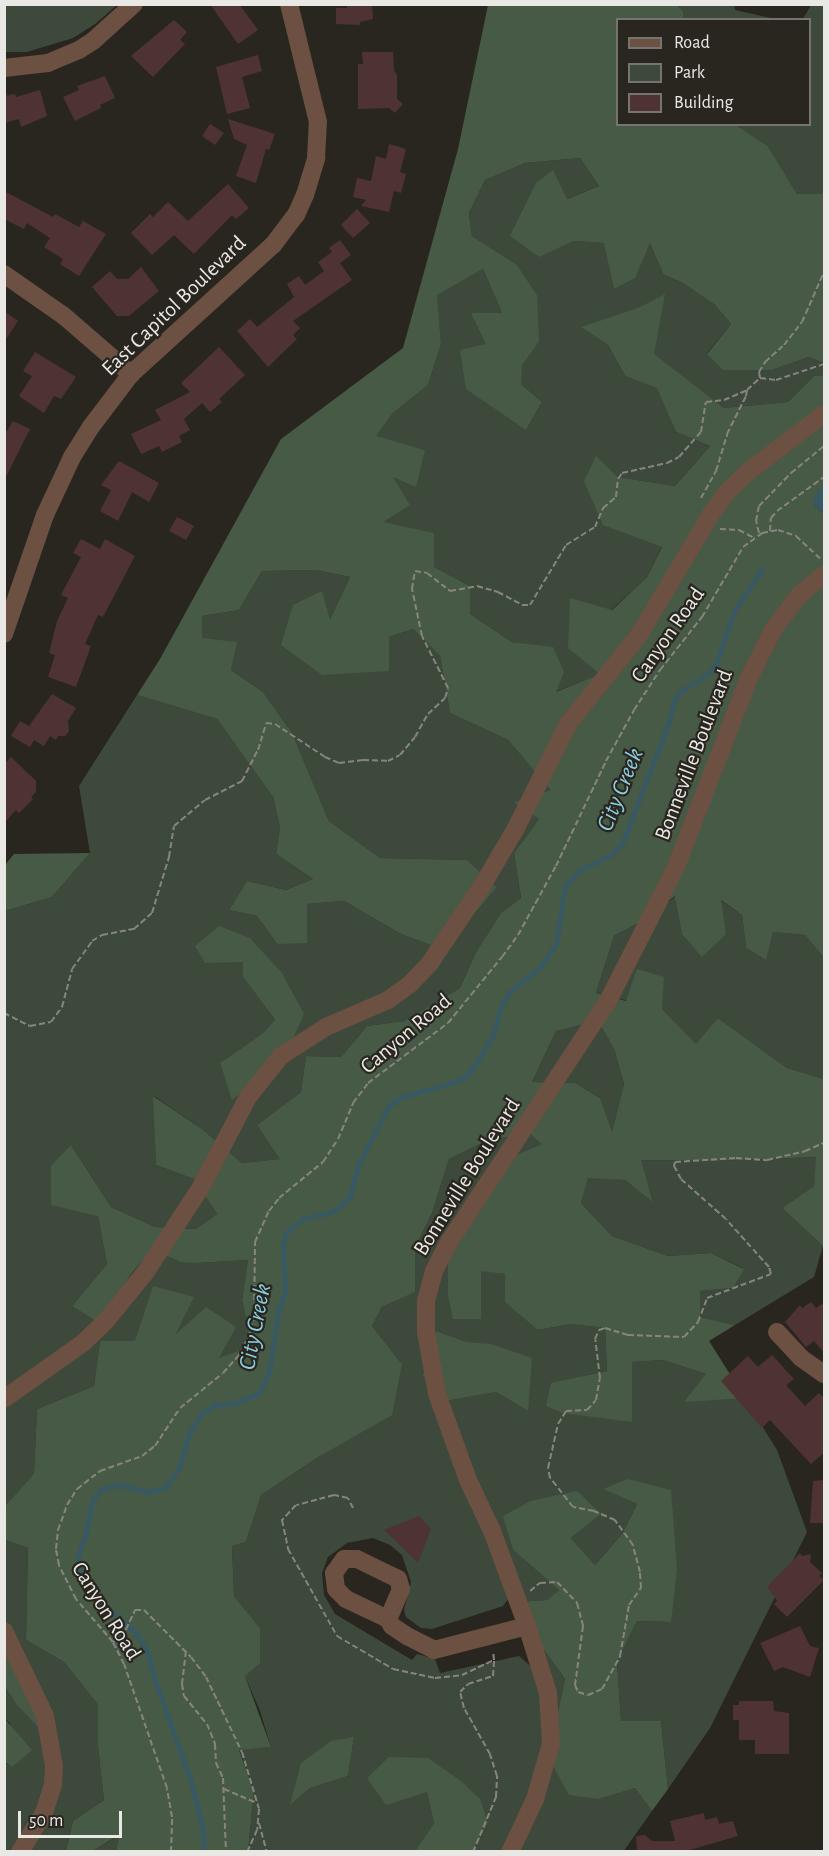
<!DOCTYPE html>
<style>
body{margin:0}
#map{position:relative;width:829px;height:1856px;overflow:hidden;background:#292620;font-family:"Alegreya Sans",sans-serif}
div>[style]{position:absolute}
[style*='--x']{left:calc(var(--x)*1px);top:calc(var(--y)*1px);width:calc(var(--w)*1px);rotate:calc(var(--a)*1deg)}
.green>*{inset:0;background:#3d493b}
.forest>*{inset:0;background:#475a45}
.water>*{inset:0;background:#395962}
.stream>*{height:4.5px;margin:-2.25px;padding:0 2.25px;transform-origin:2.25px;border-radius:2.25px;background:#395962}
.building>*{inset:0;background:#4f3332}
.path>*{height:2px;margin-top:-1px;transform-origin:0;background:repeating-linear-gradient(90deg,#87847f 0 6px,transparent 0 9px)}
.minor>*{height:18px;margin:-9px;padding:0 9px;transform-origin:9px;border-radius:9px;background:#6c5041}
span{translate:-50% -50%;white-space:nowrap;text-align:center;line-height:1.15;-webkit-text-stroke:4.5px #292620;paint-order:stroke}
.street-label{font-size:22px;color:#eae8e4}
.water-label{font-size:24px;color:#8bcdde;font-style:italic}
.frame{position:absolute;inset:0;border:6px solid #eae8e4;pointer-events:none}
.legend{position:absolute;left:616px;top:18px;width:195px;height:108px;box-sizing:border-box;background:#292620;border:2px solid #76746e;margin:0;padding:8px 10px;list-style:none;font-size:18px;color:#eae8e4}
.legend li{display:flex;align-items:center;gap:12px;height:30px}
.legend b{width:30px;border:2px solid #76746e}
.scale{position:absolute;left:18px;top:1811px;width:104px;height:27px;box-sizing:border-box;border:3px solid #eae8e4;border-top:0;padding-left:8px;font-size:18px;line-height:21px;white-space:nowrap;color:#eae8e4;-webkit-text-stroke:4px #292620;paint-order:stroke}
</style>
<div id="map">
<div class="green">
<div style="clip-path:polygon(4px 5px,5px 4px,117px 5px,95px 24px,73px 38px,27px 52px,5px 52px)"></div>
<div style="clip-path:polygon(677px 5px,734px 5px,735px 10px,775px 19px,683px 19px,683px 11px)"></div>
<div style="clip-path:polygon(811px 5px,824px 5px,824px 194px,797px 194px,768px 146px,736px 125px,810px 124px,810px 20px,803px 19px)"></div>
<div style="clip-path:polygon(580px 158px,599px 186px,566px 199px,573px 241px,605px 243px,614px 288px,650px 243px,663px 274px,683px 283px,715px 305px,731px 324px,707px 353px,772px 370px,809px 357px,824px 363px,824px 375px,814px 376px,788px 402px,724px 408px,653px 354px,664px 295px,641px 307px,582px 327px,608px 345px,625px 376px,658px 388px,676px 432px,710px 446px,675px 486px,618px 477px,596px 457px,662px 546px,647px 577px,611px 610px,601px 674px,555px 692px,553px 648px,512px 642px,470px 614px,470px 586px,434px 567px,382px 522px,393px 477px,425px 450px,375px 437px,393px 413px,428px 385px,441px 344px,436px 295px,483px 269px,502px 313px,526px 430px,542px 402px,521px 384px,521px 365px,539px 342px,516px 264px,472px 236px,469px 213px,485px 180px,525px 163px)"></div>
<div style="clip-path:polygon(evenodd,316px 570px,350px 577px,330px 621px,293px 605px,389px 671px,389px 637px,413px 629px,440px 656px,450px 713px,508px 740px,552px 790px,515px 802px,539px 819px,514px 853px,521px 898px,501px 913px,476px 952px,460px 988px,404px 1021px,367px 1026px,341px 1057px,306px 1056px,301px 1092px,257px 1125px,281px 1159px,242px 1163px,202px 1129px,154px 1096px,156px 1165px,194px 1179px,217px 1214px,196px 1229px,155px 1227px,111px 1207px,71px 1145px,98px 1215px,107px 1264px,72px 1306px,100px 1324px,131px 1274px,152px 1249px,197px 1263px,248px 1260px,242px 1300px,252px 1346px,218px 1359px,173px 1337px,135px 1341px,100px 1341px,94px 1386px,37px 1409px,34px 1475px,5px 1506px,5px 911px,52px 897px,90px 853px,79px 786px,137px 695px,217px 719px,273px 797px,280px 828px,276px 854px,313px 879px,286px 890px,247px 881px,229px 910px,257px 916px,277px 944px,307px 904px,344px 901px,401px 934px,444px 950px,497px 887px,467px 860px,380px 858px,329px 821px,292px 733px,263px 692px,231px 670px,202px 639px,202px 616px,239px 610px,262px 571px,316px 570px,243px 962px,304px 1014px,220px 1063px,263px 1033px,275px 1020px,243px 977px,243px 962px)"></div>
<div style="clip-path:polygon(676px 896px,682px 933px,720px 900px,742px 915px,746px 948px,765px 959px,773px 932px,805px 935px,824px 958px,824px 1079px,787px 1068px,718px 1018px,696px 1045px,662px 1009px,596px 993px,614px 936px,638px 923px)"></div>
<div style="clip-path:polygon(598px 1021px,614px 1049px,624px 1086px,612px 1133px,599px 1097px,574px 1083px,532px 1082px,556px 1031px)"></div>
<div style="clip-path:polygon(evenodd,530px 1133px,543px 1144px,481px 1270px,505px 1274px,538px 1330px,570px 1324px,605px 1328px,607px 1371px,584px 1376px,608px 1418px,631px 1421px,632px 1362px,663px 1360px,706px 1374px,745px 1398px,777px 1450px,807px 1532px,710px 1728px,668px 1789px,661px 1721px,621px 1722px,617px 1660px,637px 1621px,671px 1622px,670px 1490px,604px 1489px,637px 1504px,622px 1534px,595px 1565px,530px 1501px,504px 1516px,513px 1550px,559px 1590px,547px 1600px,518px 1602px,513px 1592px,503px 1606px,432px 1629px,421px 1628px,406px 1617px,404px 1610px,411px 1582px,402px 1555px,390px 1545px,373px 1538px,347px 1543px,328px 1557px,322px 1573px,324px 1595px,335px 1614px,412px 1660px,417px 1654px,435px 1659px,440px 1673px,519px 1656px,545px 1679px,527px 1626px,565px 1679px,548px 1757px,599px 1799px,635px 1788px,652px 1811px,623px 1852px,473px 1851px,488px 1823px,427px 1791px,434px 1823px,415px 1851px,248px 1851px,254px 1792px,239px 1749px,271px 1747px,260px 1711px,245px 1676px,260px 1628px,234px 1596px,232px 1546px,246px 1542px,261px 1495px,320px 1456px,402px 1364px,372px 1326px,382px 1307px,414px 1292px,415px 1248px,432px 1213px,449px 1159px,486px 1141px,530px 1133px,436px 1331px,467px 1342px,528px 1411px,496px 1392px,446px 1401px,436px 1331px,530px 1133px,354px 1737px,348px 1776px,310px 1788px,291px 1804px,354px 1737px)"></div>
<div style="clip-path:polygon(817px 1157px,814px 1186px,782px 1208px,823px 1246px,814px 1277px,735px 1325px,700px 1317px,700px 1291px,733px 1288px,743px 1268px,711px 1253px,668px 1256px,612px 1236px,581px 1203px,588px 1177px,625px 1180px,653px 1201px,640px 1160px,715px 1161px)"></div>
<div style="clip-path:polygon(5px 1540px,28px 1548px,26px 1640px,64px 1662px,98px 1705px,98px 1747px,104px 1800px,73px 1821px,66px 1851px,5px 1851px,4px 1762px,12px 1767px,10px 1723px,5px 1719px,5px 1687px,16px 1704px,5px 1642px)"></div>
<div style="clip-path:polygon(121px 1834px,116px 1851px,93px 1851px)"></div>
</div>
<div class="forest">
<div style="clip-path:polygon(evenodd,488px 5px,677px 5px,683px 11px,683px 19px,618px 20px,618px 124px,736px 125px,768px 146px,797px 194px,824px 194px,824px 363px,809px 357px,772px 370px,723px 370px,707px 354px,731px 324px,715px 305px,683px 283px,663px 274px,650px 243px,635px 278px,614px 289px,604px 243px,573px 241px,539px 257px,510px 236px,536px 183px,553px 170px,567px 199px,599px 186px,580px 158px,525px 163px,485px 180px,469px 213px,472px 236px,516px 264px,537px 295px,539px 342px,522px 365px,521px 384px,542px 402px,526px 430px,466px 389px,460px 350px,486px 344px,471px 313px,502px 313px,483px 269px,437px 295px,441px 344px,428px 385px,393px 413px,376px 436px,425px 450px,416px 487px,393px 477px,410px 505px,383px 522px,434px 533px,434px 567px,470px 586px,470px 614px,512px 642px,553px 647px,564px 672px,556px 692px,600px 674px,568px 648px,570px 598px,612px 610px,647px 577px,662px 547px,603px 525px,584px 481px,596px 456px,618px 477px,675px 486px,710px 446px,676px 432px,657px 388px,625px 376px,608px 345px,581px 327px,640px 307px,665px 294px,654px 354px,724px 408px,788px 402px,814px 376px,824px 375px,824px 484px,813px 504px,824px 514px,824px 958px,805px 935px,773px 932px,766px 960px,746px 948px,742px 915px,721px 900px,726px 934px,702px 957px,682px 934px,675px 896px,638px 923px,614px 936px,596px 993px,626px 1001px,637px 969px,664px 977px,662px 1009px,696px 1044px,718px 1018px,787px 1068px,824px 1079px,824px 1240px,823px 1246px,782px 1208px,814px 1186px,816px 1157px,715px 1161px,641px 1160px,653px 1202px,625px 1180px,588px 1178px,581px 1203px,612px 1236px,668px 1256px,711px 1253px,744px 1269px,733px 1288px,700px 1291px,700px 1317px,735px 1325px,709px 1341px,745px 1398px,684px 1402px,706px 1374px,663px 1360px,632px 1362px,632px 1422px,563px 1413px,546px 1406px,551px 1383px,607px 1371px,605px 1328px,570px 1324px,538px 1330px,505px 1302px,505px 1274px,481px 1271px,481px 1319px,453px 1319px,448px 1296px,448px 1254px,492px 1166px,542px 1144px,529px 1133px,486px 1141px,449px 1159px,432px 1213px,415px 1248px,415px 1292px,382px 1307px,372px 1326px,402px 1364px,392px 1415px,320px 1456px,261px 1495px,246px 1542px,232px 1546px,234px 1596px,260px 1628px,260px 1663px,245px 1676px,271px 1747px,239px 1750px,254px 1792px,248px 1851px,116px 1851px,120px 1834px,93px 1851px,66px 1851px,73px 1821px,104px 1800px,98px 1747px,98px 1705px,64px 1662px,26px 1640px,28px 1548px,5px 1540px,5px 1506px,34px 1474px,37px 1409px,94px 1386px,100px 1341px,135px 1341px,153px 1286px,194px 1297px,175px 1335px,206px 1307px,236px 1327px,219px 1358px,252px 1346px,242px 1300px,248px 1260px,197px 1263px,181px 1262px,152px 1249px,131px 1274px,100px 1324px,72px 1306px,107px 1264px,98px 1216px,51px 1205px,51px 1166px,71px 1145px,111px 1207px,155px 1227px,196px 1229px,217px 1214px,194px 1179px,156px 1165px,153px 1096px,202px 1129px,242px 1163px,280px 1159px,257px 1125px,301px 1092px,306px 1056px,341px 1057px,367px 1026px,404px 1021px,460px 988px,476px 952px,501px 913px,521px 898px,514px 853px,539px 819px,514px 802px,551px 790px,508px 740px,450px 713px,440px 656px,413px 629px,389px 637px,389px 671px,322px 675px,281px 645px,293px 605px,322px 591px,330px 620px,350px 577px,316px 570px,262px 571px,239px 610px,202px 616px,202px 638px,237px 642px,231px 670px,263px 692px,292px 733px,329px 821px,380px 858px,467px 860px,497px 887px,444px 950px,401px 934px,344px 901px,307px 904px,307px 943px,277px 944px,257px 916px,229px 910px,247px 881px,286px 890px,313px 879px,276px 854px,280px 828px,273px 797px,217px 719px,137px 695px,160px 659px,281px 439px,403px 348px,458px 149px,488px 5px,598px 1021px,614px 1049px,624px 1085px,612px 1132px,600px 1098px,575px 1083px,532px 1082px,556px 1031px,598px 1021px)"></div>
<div style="clip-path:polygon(90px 853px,52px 897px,5px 911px,5px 865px,14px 854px)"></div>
<div style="clip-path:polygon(219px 926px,250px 938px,282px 973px,304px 1014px,285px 1056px,232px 1100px,220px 1063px,263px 1033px,275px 1020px,243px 977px,243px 962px,205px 963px,195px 946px)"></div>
<div style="clip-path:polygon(436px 1331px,467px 1342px,491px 1344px,532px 1358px,528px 1411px,496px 1392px,446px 1401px,423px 1376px)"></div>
<div style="clip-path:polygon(628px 1479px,671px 1490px,677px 1570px,671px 1622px,637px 1621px,617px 1661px,621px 1721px,661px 1721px,668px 1789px,652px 1811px,635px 1788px,599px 1799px,569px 1795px,548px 1757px,565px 1679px,527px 1626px,518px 1602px,547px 1600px,559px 1590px,513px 1550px,503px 1516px,530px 1501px,577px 1491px,601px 1514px,570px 1538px,595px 1565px,622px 1534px,637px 1504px,603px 1489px)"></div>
<div style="clip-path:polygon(4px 1642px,45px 1734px,16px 1704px,5px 1687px)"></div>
<div style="clip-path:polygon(5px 1719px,32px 1750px,12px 1767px,5px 1762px)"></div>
<div style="clip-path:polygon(354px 1737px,348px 1776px,310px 1788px,290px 1805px,301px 1763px,331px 1741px)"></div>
<div style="clip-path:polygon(389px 1757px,428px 1758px,461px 1781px,480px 1799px,488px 1823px,473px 1851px,415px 1851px,434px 1823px,427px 1792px,386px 1805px,367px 1778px)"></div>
</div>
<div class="water">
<div style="clip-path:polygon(824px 484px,824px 514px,813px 504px,815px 496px)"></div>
</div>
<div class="stream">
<div style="--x:204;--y:1852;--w:21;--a:-93"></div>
<div style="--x:203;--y:1831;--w:50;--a:-103.8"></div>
<div style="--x:191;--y:1782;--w:107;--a:-109.6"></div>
<div style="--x:155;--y:1681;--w:31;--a:-105"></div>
<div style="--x:147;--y:1651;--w:22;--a:-122"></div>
<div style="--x:135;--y:1632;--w:48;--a:-139.3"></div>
<div style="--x:99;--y:1601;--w:32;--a:-129"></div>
<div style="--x:79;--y:1576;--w:21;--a:-93"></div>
<div style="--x:78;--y:1555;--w:19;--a:-69"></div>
<div style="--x:85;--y:1537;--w:37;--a:-79"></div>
<div style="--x:92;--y:1501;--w:15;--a:-53"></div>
<div style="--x:101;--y:1489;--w:8;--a:-14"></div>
<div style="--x:109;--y:1487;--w:11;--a:-10"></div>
<div style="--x:120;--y:1485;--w:30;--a:14"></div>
<div style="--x:149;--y:1492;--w:18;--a:-16"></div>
<div style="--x:166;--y:1487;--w:23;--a:-56"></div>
<div style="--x:179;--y:1468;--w:35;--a:-74"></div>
<div style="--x:189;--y:1434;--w:23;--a:-59"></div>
<div style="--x:201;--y:1414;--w:17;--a:-33"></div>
<div style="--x:215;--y:1405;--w:21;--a:-5"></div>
<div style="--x:236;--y:1403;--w:25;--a:-23"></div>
<div style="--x:259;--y:1393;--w:22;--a:-63"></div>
<div style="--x:269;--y:1373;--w:62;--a:-81.6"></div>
<div style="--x:278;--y:1312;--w:21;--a:-71"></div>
<div style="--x:285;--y:1292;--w:49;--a:-92.3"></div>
<div style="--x:283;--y:1243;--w:10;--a:-73"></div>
<div style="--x:286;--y:1233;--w:21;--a:-41"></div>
<div style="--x:302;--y:1219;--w:32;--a:-13"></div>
<div style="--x:333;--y:1212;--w:23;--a:-41"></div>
<div style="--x:350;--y:1197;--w:33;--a:-76"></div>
<div style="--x:358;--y:1165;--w:67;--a:-62.3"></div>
<div style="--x:389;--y:1106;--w:15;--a:-37"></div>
<div style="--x:401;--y:1097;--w:46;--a:-15.3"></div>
<div style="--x:445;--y:1085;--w:20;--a:-20"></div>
<div style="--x:464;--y:1078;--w:10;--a:-45"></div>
<div style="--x:471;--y:1071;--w:40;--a:-58"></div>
<div style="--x:492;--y:1037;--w:37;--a:-73"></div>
<div style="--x:503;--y:1002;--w:11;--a:-56"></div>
<div style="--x:509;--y:993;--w:38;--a:-40"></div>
<div style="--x:538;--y:969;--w:30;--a:-53"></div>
<div style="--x:556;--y:945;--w:60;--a:-81.3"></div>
<div style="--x:565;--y:886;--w:22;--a:-47"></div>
<div style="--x:580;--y:870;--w:34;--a:-26"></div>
<div style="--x:611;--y:855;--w:18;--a:-47"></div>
<div style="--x:623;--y:842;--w:125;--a:-69"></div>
<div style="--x:668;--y:725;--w:25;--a:-76"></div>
<div style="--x:674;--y:701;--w:9;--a:-58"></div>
<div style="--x:679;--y:693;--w:37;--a:-34"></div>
<div style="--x:710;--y:672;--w:9;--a:-49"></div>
<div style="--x:716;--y:665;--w:57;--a:-71.6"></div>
<div style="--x:734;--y:611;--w:50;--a:-55.7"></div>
</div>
<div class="building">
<div style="clip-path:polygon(210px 4px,239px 4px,258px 30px,238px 44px)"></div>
<div style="clip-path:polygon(347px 4px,372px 4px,373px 19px,360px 22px,360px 25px,336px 24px,336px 8px,347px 8px)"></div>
<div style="clip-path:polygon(174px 20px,187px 32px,180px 40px,185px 44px,153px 77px,131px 56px)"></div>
<div style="clip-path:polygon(362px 52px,393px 52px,394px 70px,397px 75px,397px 99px,403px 104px,395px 113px,389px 108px,358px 109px,358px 64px,363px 64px)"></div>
<div style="clip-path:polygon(258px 55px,262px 71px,242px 77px,250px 108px,227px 114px,216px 67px)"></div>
<div style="clip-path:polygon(105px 76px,115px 98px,100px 105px,101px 108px,75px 121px,63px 97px,79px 90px,77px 86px)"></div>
<div style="clip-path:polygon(40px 90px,47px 116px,21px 127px,19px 119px,4px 123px,4px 96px,15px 94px,16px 97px)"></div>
<div style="clip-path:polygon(228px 119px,275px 134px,269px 150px,266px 149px,256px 183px,236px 176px,247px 145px,234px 139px)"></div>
<div style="clip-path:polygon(210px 124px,224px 133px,215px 145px,202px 136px)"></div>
<div style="clip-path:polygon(389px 144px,406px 149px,400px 172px,406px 174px,401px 193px,394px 191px,389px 212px,361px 206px,366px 200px,353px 197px,357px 178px,371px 181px,376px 156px,386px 159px)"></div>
<div style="clip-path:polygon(228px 184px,249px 208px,236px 219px,232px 215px,194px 254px,174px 235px,152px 255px,131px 233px,150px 214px,153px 217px,168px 202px,188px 221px)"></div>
<div style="clip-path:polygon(4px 191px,53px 217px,55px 214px,79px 227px,83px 221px,106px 234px,79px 276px,60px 264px,63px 259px,44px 247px,50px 238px,27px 223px,24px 229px,4px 219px)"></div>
<div style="clip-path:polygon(357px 209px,370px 223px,353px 238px,341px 225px)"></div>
<div style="clip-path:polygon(340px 240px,351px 255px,340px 263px,352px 280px,293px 321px,300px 328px,293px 335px,297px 339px,268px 367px,237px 331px,250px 319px,257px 327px,294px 297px,287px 284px,299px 276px,305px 285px,324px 271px,318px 262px,332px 252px,329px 248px)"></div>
<div style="clip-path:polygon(141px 267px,159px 291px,129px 316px,117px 316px,92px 287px,110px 271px,117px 279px,128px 279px)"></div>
<div style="clip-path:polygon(4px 311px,18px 321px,4px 342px)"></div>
<div style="clip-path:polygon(219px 347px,245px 375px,219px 399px,222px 402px,210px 412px,202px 403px,184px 419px,190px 430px,179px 436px,182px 442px,162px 452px,159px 446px,141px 454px,131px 434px,161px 420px,155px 410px,190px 392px,181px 383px)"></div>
<div style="clip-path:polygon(35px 352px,76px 377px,61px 399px,54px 396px,44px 413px,19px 396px,32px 376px,23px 371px)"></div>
<div style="clip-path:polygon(13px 421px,30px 429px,4px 481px,4px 430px,7px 431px)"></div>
<div style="clip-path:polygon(119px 461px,159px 483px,149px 502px,132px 492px,118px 521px,100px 511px,111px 490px,101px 485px)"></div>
<div style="clip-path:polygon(177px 517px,194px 526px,186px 540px,169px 531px)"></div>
<div style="clip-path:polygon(81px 539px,100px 549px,105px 539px,135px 556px,103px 617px,98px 615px,85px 644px,91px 646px,76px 687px,48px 677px,55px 655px,49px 653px,57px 621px,68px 598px,61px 595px,81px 557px,73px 553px)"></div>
<div style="clip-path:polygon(52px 694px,76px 708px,68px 721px,69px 731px,65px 736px,58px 736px,56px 740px,50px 736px,44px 746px,34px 740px,30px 747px,11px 736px,20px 721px,29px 726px)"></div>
<div style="clip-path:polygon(11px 757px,36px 781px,36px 792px,31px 797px,33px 799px,19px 813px,16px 810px,4px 823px,4px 764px)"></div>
<div style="clip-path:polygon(811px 1302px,816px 1308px,825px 1302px,825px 1354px,814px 1341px,806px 1347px,785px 1322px,800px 1305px,802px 1308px)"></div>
<div style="clip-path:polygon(772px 1355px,794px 1379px,786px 1385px,805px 1406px,819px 1393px,825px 1399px,825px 1452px,811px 1464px,770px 1420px,762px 1428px,721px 1381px,748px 1356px,758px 1367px)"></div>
<div style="clip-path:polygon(825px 1480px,825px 1523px,810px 1523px,813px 1481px)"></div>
<div style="clip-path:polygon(419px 1516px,431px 1529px,418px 1563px,384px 1530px)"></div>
<div style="clip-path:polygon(800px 1553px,802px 1556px,811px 1554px,810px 1562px,822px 1573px,819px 1576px,824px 1580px,787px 1617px,774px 1604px,777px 1601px,767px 1587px)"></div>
<div style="clip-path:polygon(800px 1626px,810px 1646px,819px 1648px,810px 1677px,783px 1667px,774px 1671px,760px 1643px)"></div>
<div style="clip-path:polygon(739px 1701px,773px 1701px,774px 1711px,789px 1713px,789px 1754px,755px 1754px,755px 1740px,739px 1740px,739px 1720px,733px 1720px,733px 1705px,739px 1705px)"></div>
<div style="clip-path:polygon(704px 1813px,705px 1820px,717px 1817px,719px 1824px,733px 1821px,738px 1836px,686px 1851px,637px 1851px,636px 1836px,645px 1835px,652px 1841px,675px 1841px,670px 1821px)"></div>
</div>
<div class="path">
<div style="--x:760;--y:378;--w:16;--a:7"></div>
<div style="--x:776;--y:380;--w:51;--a:-18.4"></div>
<div style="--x:701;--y:498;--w:31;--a:-61"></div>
<div style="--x:716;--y:471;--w:39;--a:-73"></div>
<div style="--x:727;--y:434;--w:42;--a:-63.4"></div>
<div style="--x:746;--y:396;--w:6;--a:-81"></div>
<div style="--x:747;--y:390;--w:18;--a:-43"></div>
<div style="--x:760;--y:378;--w:6;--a:-99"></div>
<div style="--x:759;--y:372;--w:12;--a:-59"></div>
<div style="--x:765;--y:362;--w:25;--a:-42"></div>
<div style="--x:784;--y:345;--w:29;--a:-52"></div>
<div style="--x:802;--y:322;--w:55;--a:-66.3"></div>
<div style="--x:720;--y:529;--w:19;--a:3"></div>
<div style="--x:739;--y:530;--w:17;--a:28"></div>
<div style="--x:770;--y:531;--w:13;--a:-86"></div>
<div style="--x:771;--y:518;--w:9;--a:-49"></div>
<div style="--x:777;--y:511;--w:58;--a:-35.9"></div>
<div style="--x:759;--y:533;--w:12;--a:-104"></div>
<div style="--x:756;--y:521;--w:15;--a:-79"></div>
<div style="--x:759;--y:506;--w:46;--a:-45.9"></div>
<div style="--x:791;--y:473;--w:43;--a:-39.3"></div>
<div style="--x:4;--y:1013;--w:29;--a:27"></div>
<div style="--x:30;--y:1026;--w:21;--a:-11"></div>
<div style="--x:51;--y:1022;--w:19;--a:-54"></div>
<div style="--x:62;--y:1007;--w:39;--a:-75"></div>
<div style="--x:72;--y:969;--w:34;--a:-54"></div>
<div style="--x:92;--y:941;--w:12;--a:-31"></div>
<div style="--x:102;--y:935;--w:33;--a:-11"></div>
<div style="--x:134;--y:929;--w:24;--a:-42"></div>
<div style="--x:152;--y:913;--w:59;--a:-73.1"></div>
<div style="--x:169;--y:857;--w:31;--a:-81"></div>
<div style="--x:174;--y:826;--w:40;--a:-40"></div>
<div style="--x:205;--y:800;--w:42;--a:-27.2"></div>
<div style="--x:242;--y:781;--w:35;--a:-63"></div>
<div style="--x:258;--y:750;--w:28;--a:-73"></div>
<div style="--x:266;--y:723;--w:9;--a:6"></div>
<div style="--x:275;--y:724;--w:60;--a:33.4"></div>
<div style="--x:325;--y:757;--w:15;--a:23"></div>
<div style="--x:339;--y:763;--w:24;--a:-7"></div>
<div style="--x:363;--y:760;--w:25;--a:2"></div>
<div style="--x:388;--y:761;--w:13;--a:-27"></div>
<div style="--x:400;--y:755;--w:23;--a:-50"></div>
<div style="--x:415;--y:737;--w:26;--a:-61"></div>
<div style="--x:428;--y:714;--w:23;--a:-43"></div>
<div style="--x:445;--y:698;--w:10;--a:-73"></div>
<div style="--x:448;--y:688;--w:58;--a:-116.6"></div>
<div style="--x:422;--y:636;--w:48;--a:-102"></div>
<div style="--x:412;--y:589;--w:18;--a:-81"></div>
<div style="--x:415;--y:571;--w:12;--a:9"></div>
<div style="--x:427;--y:573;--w:29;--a:38"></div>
<div style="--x:450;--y:591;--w:27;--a:-10"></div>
<div style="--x:477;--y:586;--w:22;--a:16"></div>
<div style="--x:498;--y:592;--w:27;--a:28"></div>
<div style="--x:522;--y:605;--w:8;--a:0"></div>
<div style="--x:530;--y:605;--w:70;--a:-59"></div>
<div style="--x:566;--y:545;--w:34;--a:-32"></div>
<div style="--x:595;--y:527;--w:21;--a:-67"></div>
<div style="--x:603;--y:508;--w:17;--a:-40"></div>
<div style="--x:616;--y:497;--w:18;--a:-84"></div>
<div style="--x:618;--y:479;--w:7;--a:-56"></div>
<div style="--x:622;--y:473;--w:46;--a:-12.5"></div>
<div style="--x:667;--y:463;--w:13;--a:-27"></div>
<div style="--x:679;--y:457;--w:33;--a:-49"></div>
<div style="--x:701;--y:432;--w:30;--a:-81"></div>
<div style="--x:706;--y:402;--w:18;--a:-6"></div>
<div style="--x:724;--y:400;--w:25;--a:-23"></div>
<div style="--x:353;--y:1508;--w:11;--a:-117"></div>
<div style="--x:348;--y:1498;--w:14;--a:-168"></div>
<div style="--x:334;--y:1495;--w:39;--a:165"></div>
<div style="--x:296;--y:1505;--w:21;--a:133"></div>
<div style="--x:282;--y:1520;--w:30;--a:78"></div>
<div style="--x:288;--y:1549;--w:100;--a:60.6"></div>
<div style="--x:337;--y:1636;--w:65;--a:30.5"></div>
<div style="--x:393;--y:1669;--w:43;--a:12.1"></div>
<div style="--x:435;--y:1678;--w:27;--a:-6"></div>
<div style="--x:462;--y:1675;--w:35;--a:-25"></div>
<div style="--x:494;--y:1660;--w:9;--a:-96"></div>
<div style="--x:530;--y:1591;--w:13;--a:-39"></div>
<div style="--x:540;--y:1583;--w:17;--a:-3"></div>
<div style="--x:557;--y:1582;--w:29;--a:46"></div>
<div style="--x:577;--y:1603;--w:24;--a:75"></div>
<div style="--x:583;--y:1626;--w:60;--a:97.7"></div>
<div style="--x:575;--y:1685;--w:8;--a:67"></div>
<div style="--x:578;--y:1692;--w:10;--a:17"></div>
<div style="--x:588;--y:1695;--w:15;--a:-23"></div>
<div style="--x:602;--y:1689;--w:38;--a:-61"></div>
<div style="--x:620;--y:1656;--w:52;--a:-80"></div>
<div style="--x:629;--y:1605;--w:21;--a:-55"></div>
<div style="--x:641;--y:1588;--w:16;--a:-94"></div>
<div style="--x:640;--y:1572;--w:28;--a:-105"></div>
<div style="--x:633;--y:1545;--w:31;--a:-126"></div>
<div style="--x:615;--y:1520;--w:23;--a:-157"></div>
<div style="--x:594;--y:1511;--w:21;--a:-169"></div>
<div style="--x:573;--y:1507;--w:37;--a:-128"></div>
<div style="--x:550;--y:1478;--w:10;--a:-101"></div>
<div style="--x:548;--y:1468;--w:45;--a:-77.2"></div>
<div style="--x:558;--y:1424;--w:15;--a:-58"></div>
<div style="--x:566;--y:1411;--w:21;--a:-3"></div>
<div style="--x:587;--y:1410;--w:13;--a:-48"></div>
<div style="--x:596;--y:1400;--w:22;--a:-80"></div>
<div style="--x:600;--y:1378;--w:39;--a:-97"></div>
<div style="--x:595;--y:1339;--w:10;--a:-66"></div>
<div style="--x:599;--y:1330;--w:6;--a:-18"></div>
<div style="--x:605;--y:1328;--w:24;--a:17"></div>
<div style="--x:628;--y:1335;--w:56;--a:2"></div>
<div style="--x:684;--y:1337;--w:21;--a:-47"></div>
<div style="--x:698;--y:1322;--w:26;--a:-69"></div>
<div style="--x:707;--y:1298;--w:68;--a:-20.6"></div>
<div style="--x:771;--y:1274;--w:7;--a:-106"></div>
<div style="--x:769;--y:1267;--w:64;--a:-131.9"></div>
<div style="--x:726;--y:1219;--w:60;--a:-138.4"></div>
<div style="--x:681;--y:1179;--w:15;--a:-118"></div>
<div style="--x:674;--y:1166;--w:4;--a:-76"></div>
<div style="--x:675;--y:1162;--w:61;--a:-3.8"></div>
<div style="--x:736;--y:1158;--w:31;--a:4"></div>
<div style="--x:767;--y:1160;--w:39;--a:-13"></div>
<div style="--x:805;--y:1151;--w:21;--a:-23"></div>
<div style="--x:113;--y:1642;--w:10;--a:-24"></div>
<div style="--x:122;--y:1638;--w:31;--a:-65"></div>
<div style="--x:135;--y:1610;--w:9;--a:0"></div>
<div style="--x:144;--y:1610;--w:66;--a:45"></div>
<div style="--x:191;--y:1657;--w:25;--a:53"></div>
<div style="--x:206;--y:1677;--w:83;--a:64.4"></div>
<div style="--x:242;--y:1752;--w:59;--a:73.4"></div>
<div style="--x:259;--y:1809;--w:21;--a:95"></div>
<div style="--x:257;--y:1830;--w:24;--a:114"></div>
<div style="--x:186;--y:1651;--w:33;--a:97"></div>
<div style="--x:182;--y:1684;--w:12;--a:81"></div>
<div style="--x:184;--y:1696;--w:36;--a:51"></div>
<div style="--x:207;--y:1724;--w:22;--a:68"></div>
<div style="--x:215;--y:1744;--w:19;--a:87"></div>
<div style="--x:216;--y:1763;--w:17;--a:65"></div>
<div style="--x:223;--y:1778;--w:74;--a:87.7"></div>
<div style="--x:224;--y:1789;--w:36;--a:23"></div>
<div style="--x:259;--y:1823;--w:30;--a:75"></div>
<div style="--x:171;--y:1852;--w:35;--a:-88"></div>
<div style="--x:172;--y:1817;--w:29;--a:-100"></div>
<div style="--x:167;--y:1788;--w:131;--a:-109.1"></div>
<div style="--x:124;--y:1664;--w:25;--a:-117"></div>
<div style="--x:113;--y:1642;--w:57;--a:-130.7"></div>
<div style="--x:76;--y:1599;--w:38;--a:-117"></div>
<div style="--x:59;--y:1565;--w:16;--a:-101"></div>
<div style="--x:56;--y:1549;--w:19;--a:-84"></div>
<div style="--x:58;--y:1530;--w:27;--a:-70"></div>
<div style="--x:67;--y:1505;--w:19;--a:-58"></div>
<div style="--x:77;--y:1489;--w:29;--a:-38"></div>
<div style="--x:100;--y:1471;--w:45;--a:-19.7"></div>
<div style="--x:142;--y:1456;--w:16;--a:-38"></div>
<div style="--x:155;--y:1446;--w:45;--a:-56.7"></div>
<div style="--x:180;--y:1408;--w:55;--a:-39.1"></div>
<div style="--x:223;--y:1373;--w:24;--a:-48"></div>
<div style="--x:239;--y:1355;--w:19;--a:-62"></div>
<div style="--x:248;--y:1338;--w:21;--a:-73"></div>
<div style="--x:254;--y:1318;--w:76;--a:-89.2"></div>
<div style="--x:255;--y:1242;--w:34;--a:-66"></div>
<div style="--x:269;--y:1211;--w:16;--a:-52"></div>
<div style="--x:279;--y:1198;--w:57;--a:-39.3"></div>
<div style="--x:323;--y:1162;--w:27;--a:-57"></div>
<div style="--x:338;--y:1139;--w:39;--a:-67"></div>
<div style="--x:353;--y:1103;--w:25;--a:-53"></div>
<div style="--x:368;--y:1083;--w:100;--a:-36.9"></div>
<div style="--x:448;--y:1023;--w:85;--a:-50.7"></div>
<div style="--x:502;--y:957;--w:27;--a:-54"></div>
<div style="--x:518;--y:935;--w:79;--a:-61.2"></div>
<div style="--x:556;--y:866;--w:116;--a:-64.5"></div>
<div style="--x:606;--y:761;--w:58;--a:-61.2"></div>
<div style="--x:634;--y:710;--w:48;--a:-57"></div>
<div style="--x:660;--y:670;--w:68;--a:-51.6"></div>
<div style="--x:702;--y:617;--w:81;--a:-59.6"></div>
<div style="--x:743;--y:547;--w:24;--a:-36"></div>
<div style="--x:762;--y:533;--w:16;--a:-11"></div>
<div style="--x:778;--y:530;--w:19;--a:18"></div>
<div style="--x:796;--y:536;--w:34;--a:43"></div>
<div style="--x:473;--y:1852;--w:60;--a:-67.3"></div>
<div style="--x:496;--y:1797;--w:21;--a:-87"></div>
<div style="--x:497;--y:1776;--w:23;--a:-108"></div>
<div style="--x:490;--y:1754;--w:53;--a:-119.5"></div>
<div style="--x:464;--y:1708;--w:16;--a:-104"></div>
<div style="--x:460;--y:1692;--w:11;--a:-45"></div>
<div style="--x:468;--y:1684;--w:26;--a:-18"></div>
<div style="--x:493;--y:1676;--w:16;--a:-86"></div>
</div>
<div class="minor">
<div style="--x:4;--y:68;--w:44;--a:-6.5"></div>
<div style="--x:48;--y:63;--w:34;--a:-23"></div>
<div style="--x:79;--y:50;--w:17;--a:-33"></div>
<div style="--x:93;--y:41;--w:55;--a:-42.1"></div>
<div style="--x:4;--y:274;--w:73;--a:35"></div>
<div style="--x:64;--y:316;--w:89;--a:40.9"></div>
<div style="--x:4;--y:634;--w:126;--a:-71"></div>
<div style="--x:45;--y:515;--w:64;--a:-65"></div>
<div style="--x:72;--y:457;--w:34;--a:-58"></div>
<div style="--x:90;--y:428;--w:68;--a:-52.8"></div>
<div style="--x:131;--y:374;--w:192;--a:-42.3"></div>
<div style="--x:273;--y:245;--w:38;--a:-53"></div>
<div style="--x:296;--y:215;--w:22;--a:-66"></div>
<div style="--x:305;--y:195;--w:39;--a:-73"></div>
<div style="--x:316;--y:158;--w:36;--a:-87"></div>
<div style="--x:318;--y:122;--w:122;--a:-103.8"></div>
<div style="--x:777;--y:1332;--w:35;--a:47"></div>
<div style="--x:801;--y:1358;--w:28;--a:35"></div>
<div style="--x:4;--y:1399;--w:97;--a:-35.3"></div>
<div style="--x:83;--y:1343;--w:30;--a:-44"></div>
<div style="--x:105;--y:1322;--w:63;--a:-50.8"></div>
<div style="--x:145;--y:1273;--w:103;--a:-56.9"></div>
<div style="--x:201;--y:1187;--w:102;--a:-62.4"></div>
<div style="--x:248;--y:1097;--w:53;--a:-51.2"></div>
<div style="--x:281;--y:1056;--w:54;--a:-32.8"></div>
<div style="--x:326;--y:1027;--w:68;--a:-23.5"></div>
<div style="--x:388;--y:1000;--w:26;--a:-36"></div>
<div style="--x:409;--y:985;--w:30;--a:-46"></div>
<div style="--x:430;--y:963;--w:93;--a:-56"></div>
<div style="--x:482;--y:886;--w:67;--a:-59.6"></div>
<div style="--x:516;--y:828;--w:116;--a:-63.4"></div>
<div style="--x:568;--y:724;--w:114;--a:-51.4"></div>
<div style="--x:639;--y:635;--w:141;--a:-59.2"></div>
<div style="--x:711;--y:514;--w:27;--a:-54"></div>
<div style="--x:727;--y:492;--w:30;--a:-44"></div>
<div style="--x:749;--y:471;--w:94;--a:-37.2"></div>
<div style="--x:388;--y:1619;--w:47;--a:-154.5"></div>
<div style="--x:346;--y:1599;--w:14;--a:-135"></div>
<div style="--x:336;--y:1589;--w:16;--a:-97"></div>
<div style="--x:334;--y:1573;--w:17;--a:-54"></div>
<div style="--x:344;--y:1559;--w:13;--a:0"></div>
<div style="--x:357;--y:1559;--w:46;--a:26"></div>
<div style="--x:398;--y:1579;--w:10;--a:73"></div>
<div style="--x:401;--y:1589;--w:33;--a:113"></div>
<div style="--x:388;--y:1619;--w:8;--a:60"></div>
<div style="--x:392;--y:1626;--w:18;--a:34"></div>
<div style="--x:407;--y:1636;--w:30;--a:27"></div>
<div style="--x:434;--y:1650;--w:96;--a:-14.5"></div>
<div style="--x:4;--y:1631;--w:94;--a:64.2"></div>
<div style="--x:45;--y:1716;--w:51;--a:79.8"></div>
<div style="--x:54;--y:1766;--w:19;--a:93"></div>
<div style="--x:53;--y:1785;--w:29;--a:108"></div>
<div style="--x:44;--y:1813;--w:46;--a:121.6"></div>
<div style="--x:510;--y:1852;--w:59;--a:-64.7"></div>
<div style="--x:535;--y:1799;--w:57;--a:-73.8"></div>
<div style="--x:551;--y:1744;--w:51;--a:-93.4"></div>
<div style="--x:548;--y:1693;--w:70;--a:-107.4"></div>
<div style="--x:527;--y:1626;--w:101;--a:-110.2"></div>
<div style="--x:492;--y:1531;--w:56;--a:-115.2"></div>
<div style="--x:468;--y:1480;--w:91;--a:-109.8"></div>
<div style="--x:437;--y:1394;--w:63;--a:-100.1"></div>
<div style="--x:426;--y:1332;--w:31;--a:-90"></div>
<div style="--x:426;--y:1301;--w:31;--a:-75"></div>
<div style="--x:434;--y:1271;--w:33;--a:-63"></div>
<div style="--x:449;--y:1242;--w:291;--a:-56.6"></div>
<div style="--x:609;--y:999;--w:148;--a:-63.1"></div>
<div style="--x:676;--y:867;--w:203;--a:-68.9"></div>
<div style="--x:749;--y:678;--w:54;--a:-63.4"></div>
<div style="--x:773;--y:630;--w:44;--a:-53.4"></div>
<div style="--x:799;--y:595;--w:32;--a:-39"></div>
</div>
<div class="street-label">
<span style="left:174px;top:306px;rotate:-44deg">East Capitol Boulevard</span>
<span style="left:668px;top:635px;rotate:-55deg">Canyon Road</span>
<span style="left:694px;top:755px;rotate:-69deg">Bonneville Boulevard</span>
<span style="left:406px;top:1034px;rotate:-40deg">Canyon Road</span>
<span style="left:467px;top:1177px;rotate:-58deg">Bonneville Boulevard</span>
<span style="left:106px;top:1611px;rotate:58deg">Canyon Road</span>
</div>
<div class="water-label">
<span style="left:621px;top:790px;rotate:-68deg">City Creek</span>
<span style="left:256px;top:1327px;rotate:-79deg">City Creek</span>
</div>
<div class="frame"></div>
<ul class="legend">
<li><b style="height:8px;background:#6c5041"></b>Road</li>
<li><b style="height:16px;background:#3d493b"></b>Park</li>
<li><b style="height:16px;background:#4f3332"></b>Building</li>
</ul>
<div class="scale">50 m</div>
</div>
